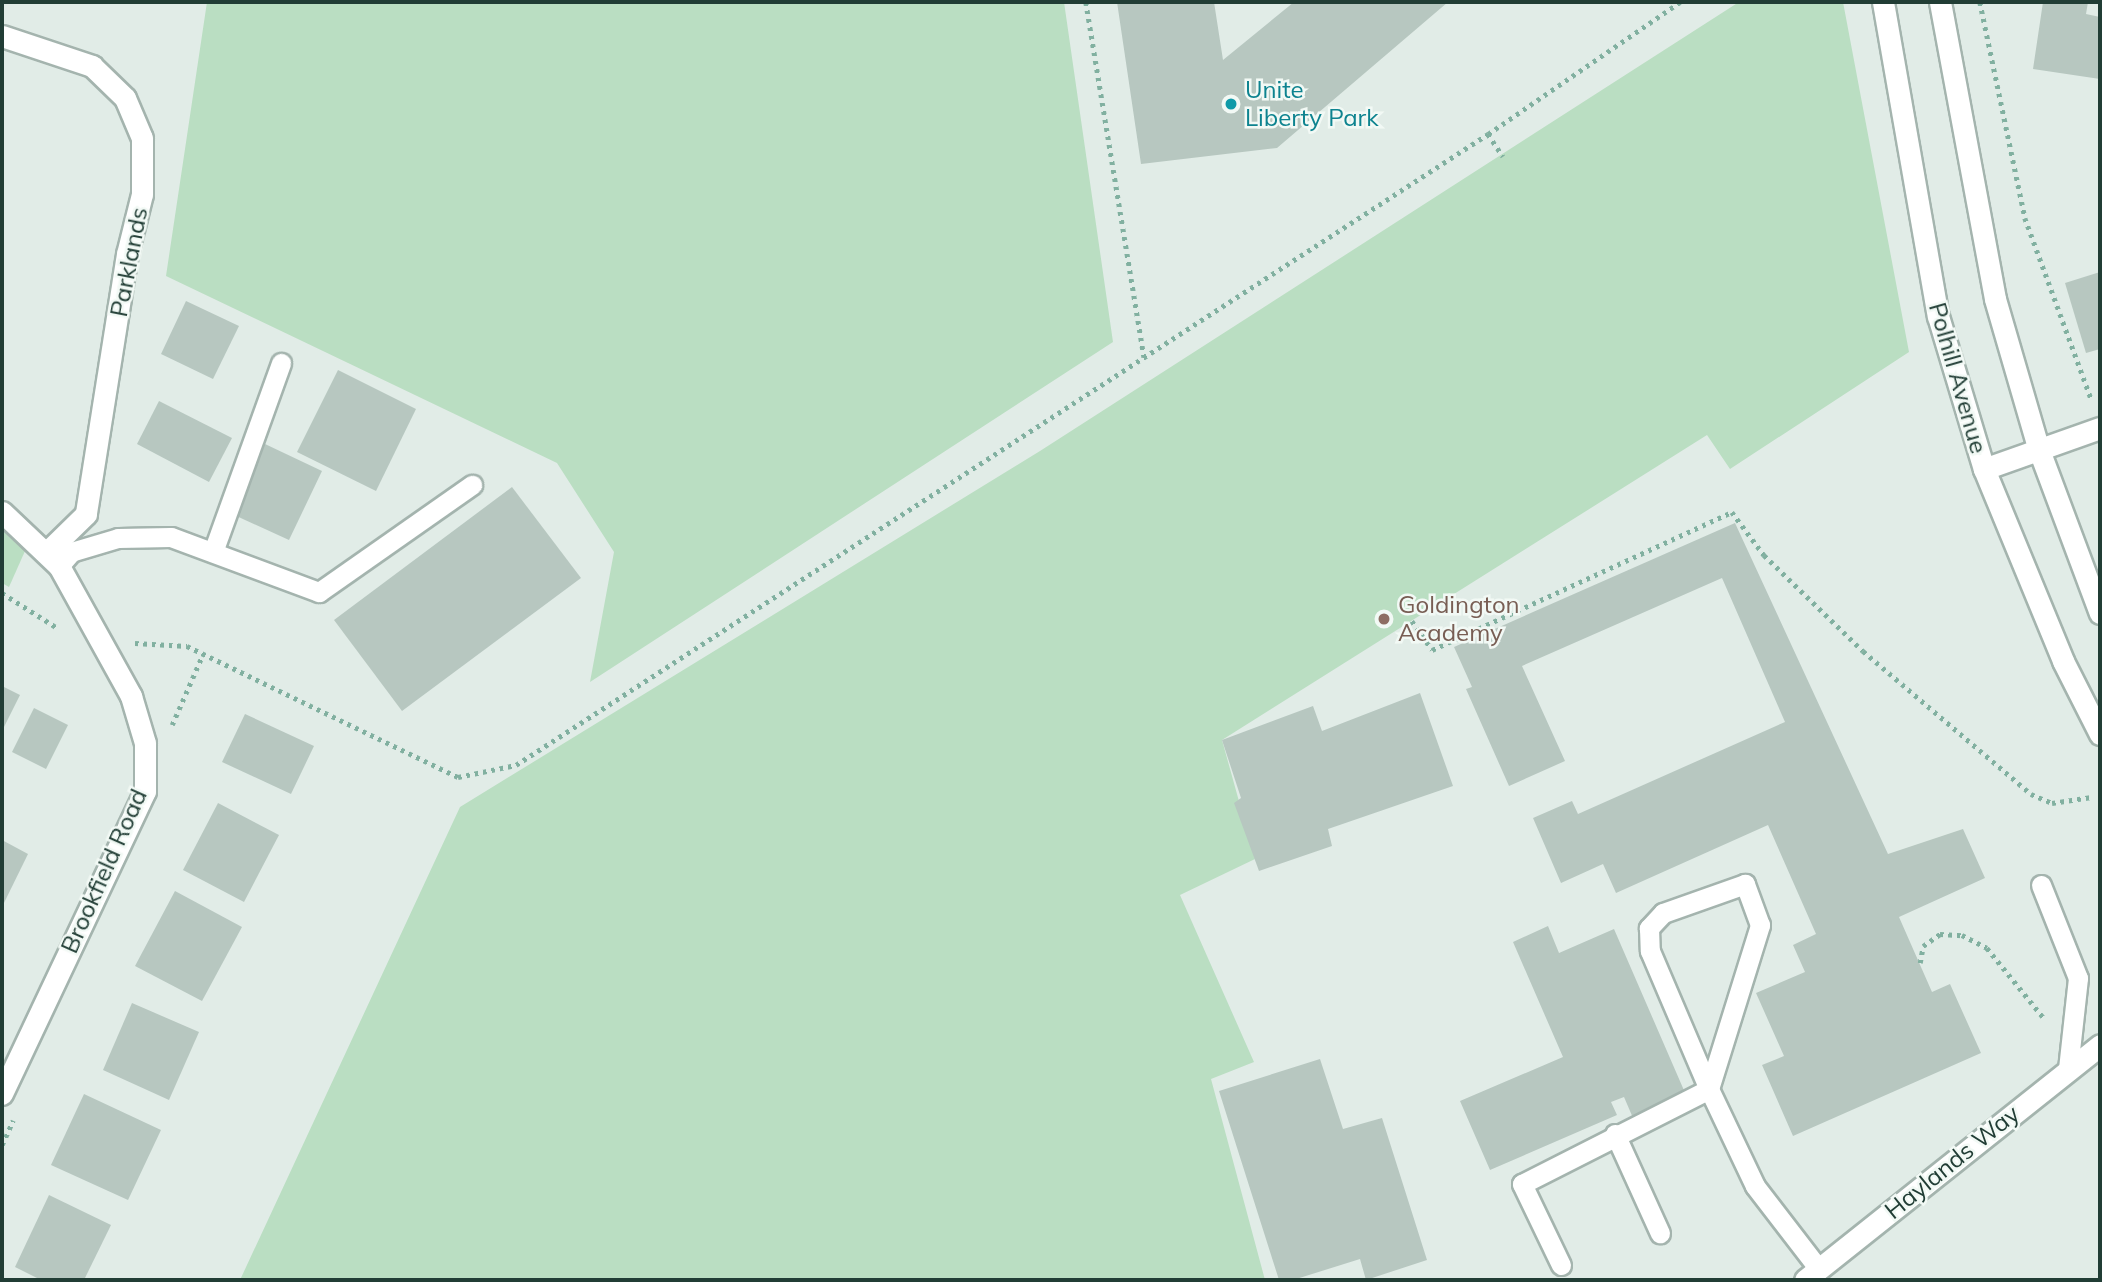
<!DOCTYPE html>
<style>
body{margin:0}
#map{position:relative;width:2102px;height:1282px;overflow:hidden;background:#e1ece7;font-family:Mulish,sans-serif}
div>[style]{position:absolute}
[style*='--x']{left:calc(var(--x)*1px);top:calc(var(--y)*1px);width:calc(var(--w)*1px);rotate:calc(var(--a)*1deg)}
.green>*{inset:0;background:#badec2}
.building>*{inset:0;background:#b7c7c0}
.path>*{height:4.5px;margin-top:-2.25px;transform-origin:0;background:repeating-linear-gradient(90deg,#81b0a0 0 3.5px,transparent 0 8.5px)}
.roads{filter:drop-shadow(2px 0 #a4b4ae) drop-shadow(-2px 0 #a4b4ae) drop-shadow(0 2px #a4b4ae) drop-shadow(0 -2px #a4b4ae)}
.service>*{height:19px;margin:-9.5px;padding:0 9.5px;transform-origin:9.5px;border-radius:9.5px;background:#fff}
.minor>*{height:21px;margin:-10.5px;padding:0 10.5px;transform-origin:10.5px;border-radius:10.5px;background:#fff}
.tertiary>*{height:21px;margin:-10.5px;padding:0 10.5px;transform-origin:10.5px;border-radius:10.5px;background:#fff}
.dots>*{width:19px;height:19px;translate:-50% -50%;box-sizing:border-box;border:4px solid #f2f9f5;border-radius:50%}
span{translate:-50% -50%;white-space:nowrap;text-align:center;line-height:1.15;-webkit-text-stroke:5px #f2f9f5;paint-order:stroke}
.culture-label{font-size:24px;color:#0d838f}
.left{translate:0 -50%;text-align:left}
.street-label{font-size:24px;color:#213d35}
.education-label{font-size:24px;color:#785e54}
.frame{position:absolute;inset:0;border:4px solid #213d35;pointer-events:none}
</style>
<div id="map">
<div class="green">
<div style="clip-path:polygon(207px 2px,1064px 2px,1113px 342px,590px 682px,614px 552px,557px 463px,166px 276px)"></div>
<div style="clip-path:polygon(1739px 2px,1843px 2px,1909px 352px,1730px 469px,1707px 435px,1222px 740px,1255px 859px,1180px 895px,1254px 1062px,1211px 1079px,1265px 1280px,240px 1280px,460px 807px,1040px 451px)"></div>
<div style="clip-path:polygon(2px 530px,25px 551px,9px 587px,2px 583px)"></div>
</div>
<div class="building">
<div style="clip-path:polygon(1117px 2px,1214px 2px,1223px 60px,1294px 2px,1448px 2px,1277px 148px,1141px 164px)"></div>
<div style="clip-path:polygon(2043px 2px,2088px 2px,2086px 14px,2100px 17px,2100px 79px,2033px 69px)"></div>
<div style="clip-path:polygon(2100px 272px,2100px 349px,2086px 353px,2065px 283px)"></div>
<div style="clip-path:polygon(186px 301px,239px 326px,213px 379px,161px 354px)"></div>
<div style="clip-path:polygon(338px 370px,416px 409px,376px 491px,297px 452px)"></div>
<div style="clip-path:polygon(159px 401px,232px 438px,209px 482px,137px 444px)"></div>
<div style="clip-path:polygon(265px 444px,322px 471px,289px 540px,232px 514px)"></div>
<div style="clip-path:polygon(512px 487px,581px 578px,402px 711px,334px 620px)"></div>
<div style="clip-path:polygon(1735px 523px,1888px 854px,1963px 829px,1985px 878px,1899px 917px,1932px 992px,1950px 984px,1981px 1053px,1793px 1136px,1762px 1065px,1784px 1056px,1756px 993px,1805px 972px,1793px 945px,1816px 934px,1768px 825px,1616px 893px,1603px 864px,1561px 883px,1533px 818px,1572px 801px,1578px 814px,1785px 722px,1722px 578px,1522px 666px,1565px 761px,1509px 786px,1466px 689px,1472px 687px,1454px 647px)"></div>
<div style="clip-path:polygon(2px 686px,20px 695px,2px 731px)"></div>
<div style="clip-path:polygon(1420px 693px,1453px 786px,1328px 829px,1332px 846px,1259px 871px,1234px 803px,1241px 798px,1222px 740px,1313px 706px,1322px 731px)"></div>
<div style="clip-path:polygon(34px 708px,68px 725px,46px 769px,12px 752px)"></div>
<div style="clip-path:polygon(245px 714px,314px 746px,291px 794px,222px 762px)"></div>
<div style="clip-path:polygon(218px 803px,279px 835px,244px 902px,183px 870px)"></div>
<div style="clip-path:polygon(2px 840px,28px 854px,2px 907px)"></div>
<div style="clip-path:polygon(175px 891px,242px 927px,202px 1001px,135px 966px)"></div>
<div style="clip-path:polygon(1548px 926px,1559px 953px,1614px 929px,1686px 1095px,1633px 1118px,1624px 1097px,1611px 1102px,1617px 1115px,1490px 1170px,1460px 1101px,1563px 1057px,1513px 942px)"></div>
<div style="clip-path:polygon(132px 1003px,199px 1032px,169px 1100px,103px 1070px)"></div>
<div style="clip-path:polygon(1320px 1059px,1343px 1129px,1382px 1118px,1427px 1260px,1366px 1280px,1360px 1259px,1293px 1280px,1279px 1280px,1219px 1091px)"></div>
<div style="clip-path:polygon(84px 1094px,161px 1130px,128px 1200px,51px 1165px)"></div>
<div style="clip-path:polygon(49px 1195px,111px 1225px,84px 1280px,41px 1280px,15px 1267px)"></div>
</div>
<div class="path">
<div style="--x:1086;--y:2;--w:360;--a:80.7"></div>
<div style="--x:1980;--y:2;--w:221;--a:78.2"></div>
<div style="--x:2025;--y:218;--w:195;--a:69.9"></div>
<div style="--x:1488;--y:134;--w:27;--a:56"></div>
<div style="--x:2;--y:593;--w:64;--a:32.2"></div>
<div style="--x:1412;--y:621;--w:35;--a:55"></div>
<div style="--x:1432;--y:650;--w:330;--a:-24.7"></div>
<div style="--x:1732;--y:512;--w:54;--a:53.3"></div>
<div style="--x:1764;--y:555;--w:138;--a:44.1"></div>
<div style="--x:1863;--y:651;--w:221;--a:40.4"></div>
<div style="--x:2031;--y:794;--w:23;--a:23"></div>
<div style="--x:2052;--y:803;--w:40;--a:-8.5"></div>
<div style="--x:135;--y:643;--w:52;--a:3.3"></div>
<div style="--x:187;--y:646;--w:301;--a:25.8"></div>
<div style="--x:458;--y:777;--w:59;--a:-11.7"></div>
<div style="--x:516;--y:765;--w:1159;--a:-32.99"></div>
<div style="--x:1488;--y:134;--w:233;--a:-34.5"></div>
<div style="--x:172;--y:725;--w:77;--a:-66.4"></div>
<div style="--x:1920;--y:963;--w:17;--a:-80"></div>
<div style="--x:1923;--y:946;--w:21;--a:-35"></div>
<div style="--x:1940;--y:934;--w:22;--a:3"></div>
<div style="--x:1962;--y:935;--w:28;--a:27"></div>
<div style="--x:1987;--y:948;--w:89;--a:50.9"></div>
<div style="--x:2;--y:1145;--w:27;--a:-66"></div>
</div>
<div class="roads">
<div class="service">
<div style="--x:213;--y:552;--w:201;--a:-70.2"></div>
<div style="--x:59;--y:566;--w:18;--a:-49"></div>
<div style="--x:71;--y:552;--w:49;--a:-16.6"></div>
<div style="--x:118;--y:538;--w:53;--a:-1.1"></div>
<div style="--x:171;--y:537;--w:158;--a:20.4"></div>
<div style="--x:319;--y:592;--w:187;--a:-35"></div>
<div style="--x:2041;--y:885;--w:100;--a:68.3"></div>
<div style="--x:2078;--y:978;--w:91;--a:96.3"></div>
<div style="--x:1615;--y:1134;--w:109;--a:65.6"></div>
<div style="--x:1561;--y:1265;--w:90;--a:-115.7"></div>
<div style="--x:1522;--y:1184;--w:210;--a:-26.9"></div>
<div style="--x:1709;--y:1089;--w:172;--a:-72.7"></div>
<div style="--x:1760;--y:925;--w:44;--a:-110.1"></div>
<div style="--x:1745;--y:884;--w:87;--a:160.5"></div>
<div style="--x:1663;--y:913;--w:21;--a:133"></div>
<div style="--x:1649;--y:928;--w:23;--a:88"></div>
<div style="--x:1650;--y:951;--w:150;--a:66.9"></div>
<div style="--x:1709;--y:1089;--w:107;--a:64.6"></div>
<div style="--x:1755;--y:1186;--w:105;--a:52.4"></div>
</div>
<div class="minor">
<div style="--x:2;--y:36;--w:95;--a:18.4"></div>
<div style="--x:92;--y:66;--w:46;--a:44.1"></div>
<div style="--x:125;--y:98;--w:43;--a:67"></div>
<div style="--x:142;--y:138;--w:56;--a:90"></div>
<div style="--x:142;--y:194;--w:62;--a:104"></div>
<div style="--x:127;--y:254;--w:263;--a:99"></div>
<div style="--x:86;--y:514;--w:54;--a:135.7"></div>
<div style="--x:1984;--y:469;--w:123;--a:-19.5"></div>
<div style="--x:2;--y:512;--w:79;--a:43.5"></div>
<div style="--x:59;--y:566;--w:149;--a:61"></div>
<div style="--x:131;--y:696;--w:49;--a:73.4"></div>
<div style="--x:145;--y:743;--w:48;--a:90"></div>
<div style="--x:145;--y:791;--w:335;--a:115.3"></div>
<div style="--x:1805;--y:1280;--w:377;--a:-38.5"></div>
</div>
<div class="tertiary">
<div style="--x:1883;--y:2;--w:319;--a:80.1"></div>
<div style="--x:1938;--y:316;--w:160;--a:73.3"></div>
<div style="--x:1984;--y:469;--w:208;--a:67.6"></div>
<div style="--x:2063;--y:661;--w:82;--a:63.1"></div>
<div style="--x:1940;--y:2;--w:302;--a:79.5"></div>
<div style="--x:1995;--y:299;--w:157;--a:73.8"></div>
<div style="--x:2039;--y:450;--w:174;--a:69.5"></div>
</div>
</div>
<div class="dots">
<div style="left:1231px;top:104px;background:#0f9aa8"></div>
<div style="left:1384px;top:619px;background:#8d6e63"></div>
</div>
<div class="culture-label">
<span class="left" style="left:1245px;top:104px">Unite<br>Liberty Park</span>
</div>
<div class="street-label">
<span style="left:129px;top:262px;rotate:-79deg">Parklands</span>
<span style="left:1958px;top:378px;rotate:74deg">Polhill Avenue</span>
<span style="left:104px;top:871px;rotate:-66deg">Brookfield Road</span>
<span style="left:1952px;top:1162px;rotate:-39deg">Haylands Way</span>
</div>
<div class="education-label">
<span class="left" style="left:1398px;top:619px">Goldington<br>Academy</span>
</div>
<div class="frame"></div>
</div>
